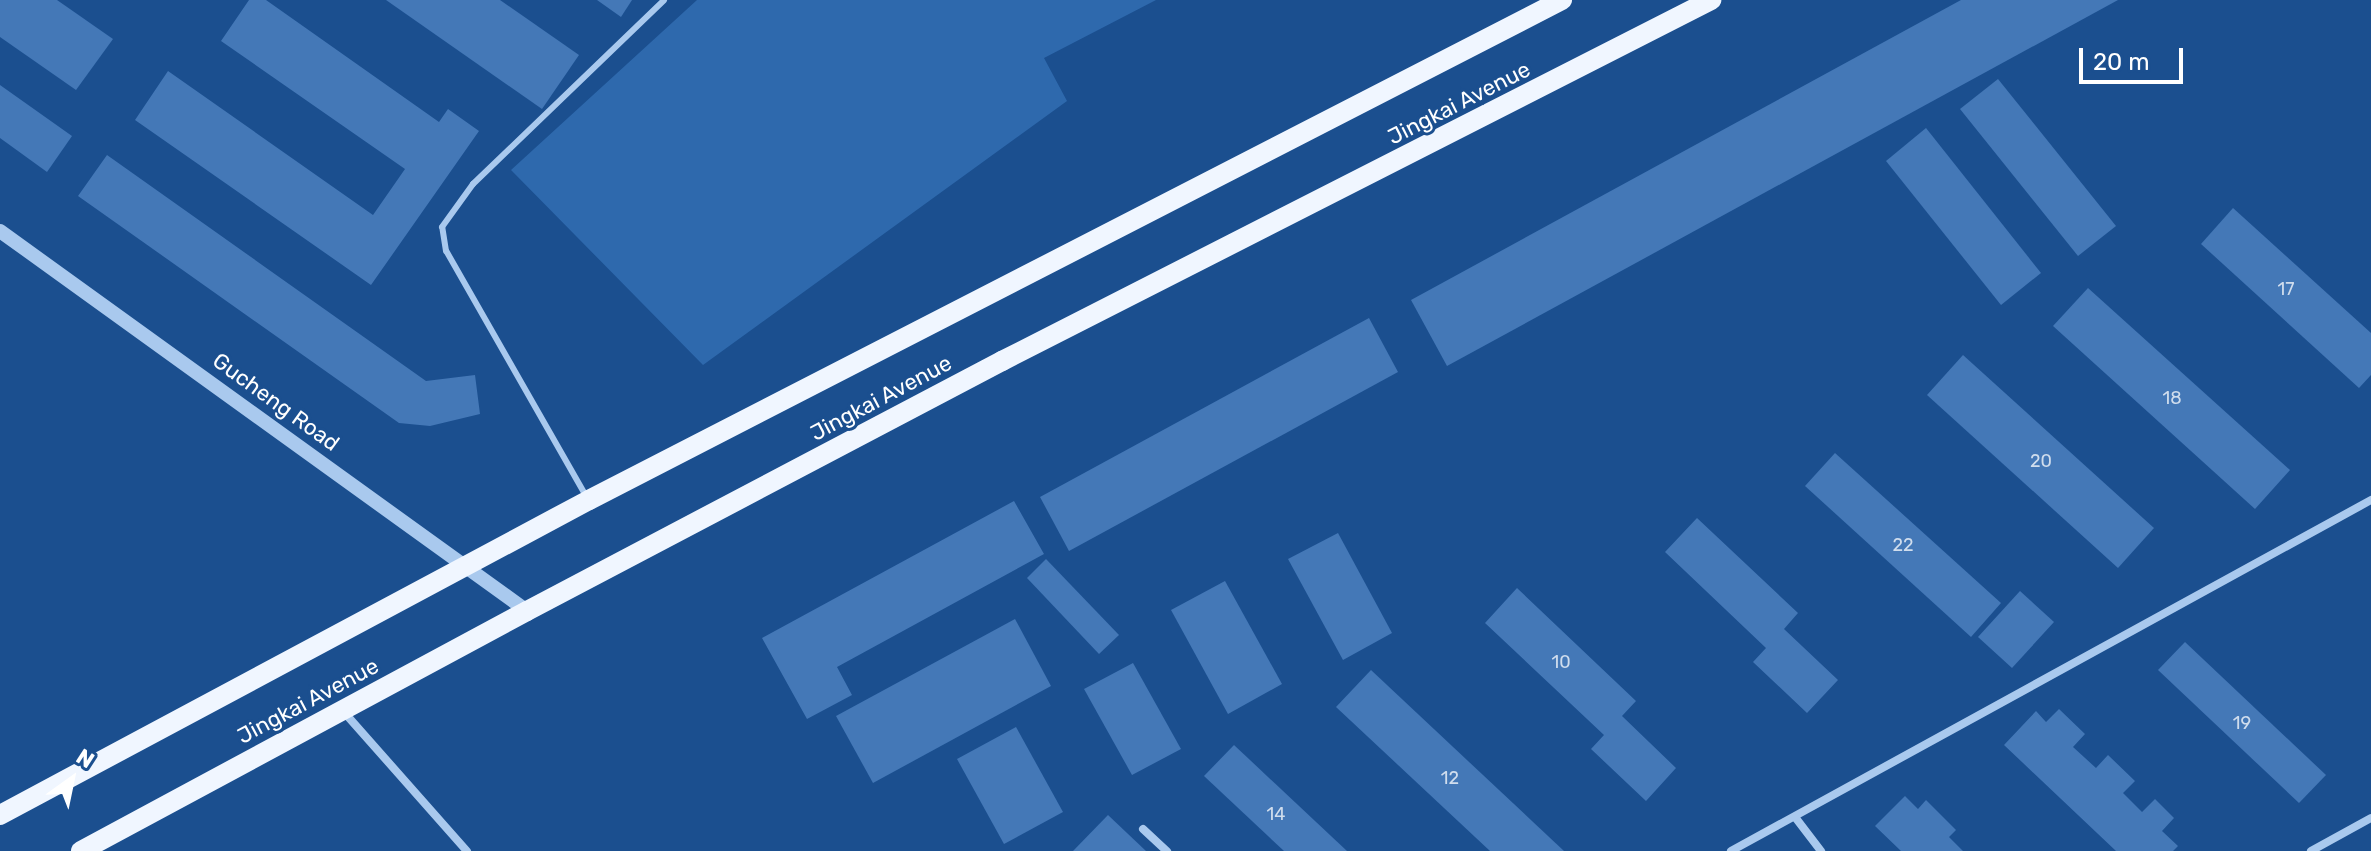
<!DOCTYPE html>
<style>
body{margin:0}
#map{position:relative;width:2371px;height:851px;overflow:hidden;background:#1b4f8f;font-family:Rubik,sans-serif}
div>[style]{position:absolute}
[style*='--x']{left:calc(var(--x)*1px);top:calc(var(--y)*1px);width:calc(var(--w)*1px);rotate:calc(var(--a)*1deg)}
.green>*{inset:0;background:#2e69ad}
.building>*{inset:0;background:#4478b7}
.service>*{height:6px;margin:-3px;padding:0 3px;transform-origin:3px;border-radius:3px;background:#a9c9ee}
.minor>*{height:8px;margin:-4px;padding:0 4px;transform-origin:4px;border-radius:4px;background:#a9c9ee}
.tertiary>*{height:14px;margin:-7px;padding:0 7px;transform-origin:7px;border-radius:7px;background:#a9c9ee}
.primary>*{height:20px;margin:-10px;padding:0 10px;transform-origin:10px;border-radius:10px;background:#f0f6ff}
span{translate:-50% -50%;white-space:nowrap;text-align:center;line-height:1.15;-webkit-text-stroke:6px #1b4f8f;paint-order:stroke}
.number-label{font-size:18px;color:#d0dded}
.number-label span{-webkit-text-stroke-width:0}
.street-label{font-size:22px;color:#fff}
.north{position:absolute;left:32px;top:739px;width:80px;height:80px;-webkit-text-stroke:6px #1b4f8f;paint-order:stroke;rotate:33deg;font-size:22px;font-weight:700;line-height:32px;text-align:center;color:#fff}
.north::after{content:'';display:block;margin:auto;width:28px;height:36px;background:#fff;clip-path:polygon(50% 0,100% 100%,50% 72%,0 100%)}
.scale{position:absolute;left:2079px;top:48px;width:104px;height:36px;box-sizing:border-box;border:4px solid #fff;border-top:0;padding-left:10px;font-size:24px;line-height:28px;white-space:nowrap;color:#fff;-webkit-text-stroke:6px #1b4f8f;paint-order:stroke}
</style>
<div id="map">
<div class="green">
<div style="clip-path:polygon(697px 0,1156px 0,1044px 58px,1067px 101px,703px 365px,511px 170px)"></div>
</div>
<div class="building">
<div style="clip-path:polygon(0 0,57px 0,113px 39px,76px 90px,0 37px)"></div>
<div style="clip-path:polygon(249px 0,266px 0,439px 122px,448px 109px,479px 131px,371px 285px,135px 120px,168px 71px,373px 215px,405px 169px,221px 41px)"></div>
<div style="clip-path:polygon(386px 0,500px 0,579px 55px,542px 109px)"></div>
<div style="clip-path:polygon(597px 0,632px 0,621px 17px)"></div>
<div style="clip-path:polygon(1961px 0,2118px 0,1447px 366px,1411px 300px)"></div>
<div style="clip-path:polygon(1998px 79px,2116px 226px,2078px 256px,1960px 109px)"></div>
<div style="clip-path:polygon(0 85px,72px 136px,47px 172px,0 138px)"></div>
<div style="clip-path:polygon(1926px 128px,2041px 273px,2001px 305px,1886px 161px)"></div>
<div style="clip-path:polygon(107px 155px,426px 381px,475px 375px,480px 414px,430px 426px,399px 423px,78px 196px)"></div>
<div style="clip-path:polygon(2233px 208px,2371px 333px,2371px 375px,2359px 388px,2201px 244px)"></div>
<div style="clip-path:polygon(2088px 288px,2290px 470px,2255px 509px,2053px 326px)"></div>
<div style="clip-path:polygon(1369px 318px,1398px 372px,1069px 551px,1040px 497px)"></div>
<div style="clip-path:polygon(1963px 355px,2154px 528px,2118px 568px,1927px 395px)"></div>
<div style="clip-path:polygon(1835px 453px,2001px 603px,1971px 637px,1805px 486px)"></div>
<div style="clip-path:polygon(1014px 501px,1044px 554px,837px 667px,852px 695px,807px 719px,762px 638px)"></div>
<div style="clip-path:polygon(1697px 518px,1798px 613px,1784px 629px,1838px 680px,1807px 713px,1753px 662px,1766px 648px,1665px 552px)"></div>
<div style="clip-path:polygon(1338px 533px,1392px 633px,1343px 660px,1288px 559px)"></div>
<div style="clip-path:polygon(1046px 559px,1119px 635px,1099px 654px,1027px 578px)"></div>
<div style="clip-path:polygon(1225px 581px,1282px 684px,1228px 714px,1171px 610px)"></div>
<div style="clip-path:polygon(1517px 588px,1636px 701px,1622px 716px,1676px 768px,1646px 801px,1591px 749px,1604px 735px,1485px 623px)"></div>
<div style="clip-path:polygon(2020px 591px,2054px 622px,2012px 668px,1978px 637px)"></div>
<div style="clip-path:polygon(1015px 619px,1051px 686px,873px 783px,836px 716px)"></div>
<div style="clip-path:polygon(2185px 642px,2326px 775px,2299px 803px,2158px 670px)"></div>
<div style="clip-path:polygon(1133px 663px,1181px 749px,1132px 775px,1084px 689px)"></div>
<div style="clip-path:polygon(1371px 670px,1564px 851px,1490px 851px,1336px 707px)"></div>
<div style="clip-path:polygon(2059px 709px,2085px 734px,2073px 747px,2096px 768px,2108px 755px,2135px 781px,2123px 793px,2142px 812px,2155px 799px,2174px 818px,2162px 831px,2178px 846px,2173px 851px,2116px 851px,2004px 745px,2036px 711px,2046px 722px)"></div>
<div style="clip-path:polygon(1016px 727px,1063px 812px,1004px 844px,957px 759px)"></div>
<div style="clip-path:polygon(1234px 745px,1347px 851px,1284px 851px,1204px 776px)"></div>
<div style="clip-path:polygon(1905px 796px,1918px 809px,1926px 800px,1956px 830px,1949px 837px,1963px 851px,1901px 851px,1875px 826px)"></div>
<div style="clip-path:polygon(1108px 815px,1146px 851px,1073px 851px)"></div>
</div>
<div class="service">
<div style="--x:586;--y:496;--w:282;--a:-119.7"></div>
<div style="--x:446;--y:251;--w:24;--a:-99"></div>
<div style="--x:442;--y:227;--w:53;--a:-54.2"></div>
<div style="--x:473;--y:184;--w:265;--a:-43.9"></div>
</div>
<div class="minor">
<div style="--x:343;--y:711;--w:187;--a:48.5"></div>
<div style="--x:1795;--y:817;--w:43;--a:52.6"></div>
<div style="--x:1143;--y:829;--w:33;--a:43"></div>
<div style="--x:1731;--y:851;--w:730;--a:-28.74"></div>
<div style="--x:2311;--y:851;--w:68;--a:-28.8"></div>
</div>
<div class="tertiary">
<div style="--x:0;--y:231;--w:650;--a:35.79"></div>
</div>
<div class="primary">
<div style="--x:0;--y:815;--w:668;--a:-28.14"></div>
<div style="--x:589;--y:500;--w:1094;--a:-27.2"></div>
<div style="--x:81;--y:851;--w:506;--a:-28.29"></div>
<div style="--x:527;--y:611;--w:537;--a:-27.76"></div>
<div style="--x:1002;--y:361;--w:796;--a:-26.98"></div>
</div>
<div class="number-label">
<span style="left:2286px;top:289px">17</span>
<span style="left:2172px;top:398px">18</span>
<span style="left:2041px;top:461px">20</span>
<span style="left:1903px;top:545px">22</span>
<span style="left:1561px;top:662px">10</span>
<span style="left:2242px;top:723px">19</span>
<span style="left:1450px;top:778px">12</span>
<span style="left:1276px;top:814px">14</span>
</div>
<div class="street-label">
<span style="left:1459px;top:103px;rotate:-27deg">Jingkai Avenue</span>
<span style="left:881px;top:398px;rotate:-28deg">Jingkai Avenue</span>
<span style="left:276px;top:402px;rotate:36deg">Gucheng Road</span>
<span style="left:308px;top:701px;rotate:-28deg">Jingkai Avenue</span>
</div>
<div class="north">N</div>
<div class="scale">20 m</div>
</div>
